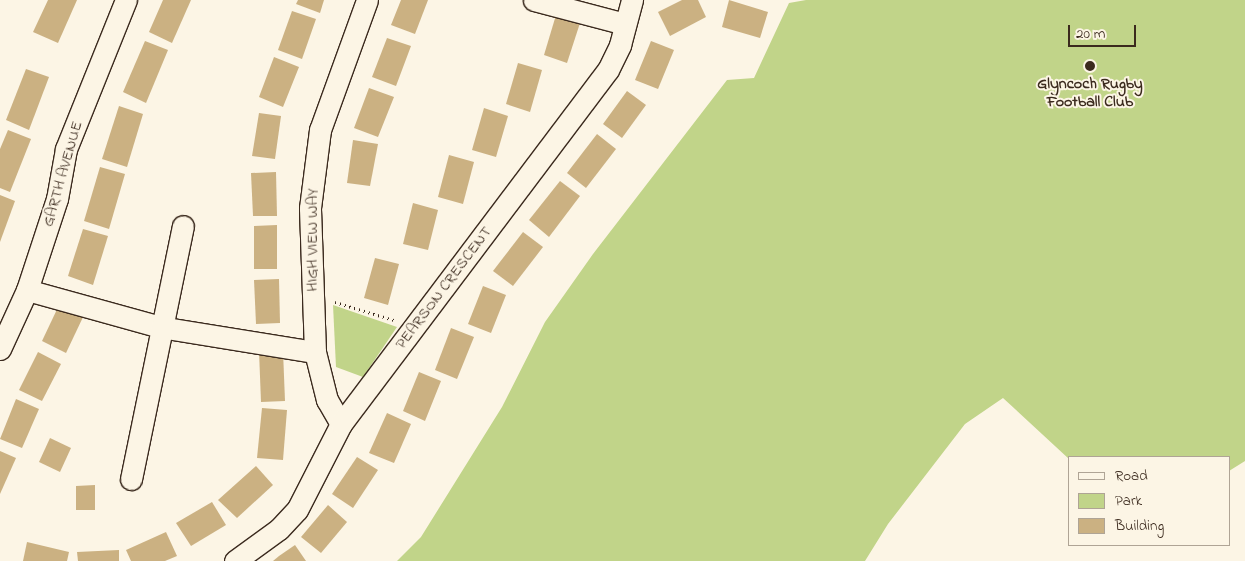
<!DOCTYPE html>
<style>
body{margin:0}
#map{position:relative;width:1245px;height:561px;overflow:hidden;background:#fcf5e5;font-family:"Indie Flower",sans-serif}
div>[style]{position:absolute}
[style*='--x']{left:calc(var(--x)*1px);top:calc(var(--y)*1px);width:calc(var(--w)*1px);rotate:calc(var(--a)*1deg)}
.green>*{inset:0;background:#c1d489}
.building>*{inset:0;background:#cbb182}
.path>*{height:3px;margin-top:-1.5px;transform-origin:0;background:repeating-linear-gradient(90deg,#3b2a1e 0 1px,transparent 0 5px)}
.roads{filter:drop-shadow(1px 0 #3b2a1e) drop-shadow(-1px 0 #3b2a1e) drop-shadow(0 1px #3b2a1e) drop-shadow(0 -1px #3b2a1e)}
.minor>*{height:21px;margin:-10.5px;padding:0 10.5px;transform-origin:10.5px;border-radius:10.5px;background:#fcf5e5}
.dots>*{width:14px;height:14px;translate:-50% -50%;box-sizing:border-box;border:2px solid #fcf5e5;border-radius:50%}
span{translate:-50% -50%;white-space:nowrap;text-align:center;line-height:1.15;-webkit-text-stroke:4px #fcf5e5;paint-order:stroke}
.poi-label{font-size:16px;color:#3b2a1e;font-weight:700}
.street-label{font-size:16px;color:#3b2a1e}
.legend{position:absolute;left:1068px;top:456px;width:162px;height:90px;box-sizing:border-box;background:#fcf5e5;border:1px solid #afa495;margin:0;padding:6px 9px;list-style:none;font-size:15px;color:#3b2a1e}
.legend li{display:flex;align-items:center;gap:10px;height:25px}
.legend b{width:25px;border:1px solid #afa495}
.scale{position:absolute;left:1068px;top:25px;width:68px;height:22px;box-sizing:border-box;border:2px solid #3b2a1e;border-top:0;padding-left:6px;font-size:15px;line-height:18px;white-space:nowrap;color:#3b2a1e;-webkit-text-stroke:4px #fcf5e5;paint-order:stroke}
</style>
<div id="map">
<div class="green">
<div style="clip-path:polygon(806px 0,1245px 0,1245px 461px,1229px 471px,1229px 457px,1069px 459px,1003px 398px,965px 424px,888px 524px,865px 561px,397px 561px,421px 537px,502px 407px,545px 322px,593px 254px,727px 80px,754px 78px,789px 3px)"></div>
<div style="clip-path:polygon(333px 305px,397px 327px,363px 377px,336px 367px)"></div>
</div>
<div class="building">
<div style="clip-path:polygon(48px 0,77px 0,58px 43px,33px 32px)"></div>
<div style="clip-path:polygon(163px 0,191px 0,172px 43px,149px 32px)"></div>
<div style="clip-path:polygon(298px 0,324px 0,320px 13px,296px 4px)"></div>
<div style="clip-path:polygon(401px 0,428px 0,415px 34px,391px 25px)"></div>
<div style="clip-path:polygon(682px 0,698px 0,706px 17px,670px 36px,658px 12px)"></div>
<div style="clip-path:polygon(729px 0,768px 12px,760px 38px,722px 27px)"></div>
<div style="clip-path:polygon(292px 11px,316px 19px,302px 59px,278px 50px)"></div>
<div style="clip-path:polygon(556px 15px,580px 23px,567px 63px,544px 55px)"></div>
<div style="clip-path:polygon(387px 38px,411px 46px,396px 86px,372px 77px)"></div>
<div style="clip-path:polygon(145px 41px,168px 50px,146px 103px,123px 92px)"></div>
<div style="clip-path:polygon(651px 41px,674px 50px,658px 89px,635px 80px)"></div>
<div style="clip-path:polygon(274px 57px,299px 67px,283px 107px,259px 97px)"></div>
<div style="clip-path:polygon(518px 63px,542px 70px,530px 112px,506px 104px)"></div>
<div style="clip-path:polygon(26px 69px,49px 77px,29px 130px,6px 120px)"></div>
<div style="clip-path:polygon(369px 88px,394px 97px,378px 137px,354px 128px)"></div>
<div style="clip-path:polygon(627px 91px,646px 105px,622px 138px,603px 124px)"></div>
<div style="clip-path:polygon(119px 106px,143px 114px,127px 167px,102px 159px)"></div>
<div style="clip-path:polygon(484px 108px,508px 116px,496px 157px,472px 150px)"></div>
<div style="clip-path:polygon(259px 113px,281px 116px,275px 159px,252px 156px)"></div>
<div style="clip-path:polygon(8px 130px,31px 139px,10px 192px,0 188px,0 149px)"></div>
<div style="clip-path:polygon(597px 134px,616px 149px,586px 188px,567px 173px)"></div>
<div style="clip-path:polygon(353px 140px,378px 144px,370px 186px,347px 183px)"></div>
<div style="clip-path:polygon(449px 155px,474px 162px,463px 204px,438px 197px)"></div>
<div style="clip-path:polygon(100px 167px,125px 174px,109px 229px,84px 221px)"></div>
<div style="clip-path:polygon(276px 172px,277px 216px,253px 216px,251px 173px)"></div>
<div style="clip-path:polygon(560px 181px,580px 196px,549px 237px,529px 220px)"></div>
<div style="clip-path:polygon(0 195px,15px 201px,0 242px)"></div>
<div style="clip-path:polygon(413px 203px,438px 210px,428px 250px,403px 244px)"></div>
<div style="clip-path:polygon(277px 225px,277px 269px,254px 269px,254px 226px)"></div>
<div style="clip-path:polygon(83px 229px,108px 236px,93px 285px,68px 276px)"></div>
<div style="clip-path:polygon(523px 232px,543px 247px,513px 286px,493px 271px)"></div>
<div style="clip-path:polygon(375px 258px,399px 264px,388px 305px,364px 298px)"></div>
<div style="clip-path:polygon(279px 279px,280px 323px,256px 324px,254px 280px)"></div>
<div style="clip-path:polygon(483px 286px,506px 295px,491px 333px,468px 324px)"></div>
<div style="clip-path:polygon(60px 303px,84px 315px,66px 353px,42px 341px)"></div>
<div style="clip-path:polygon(451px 328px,474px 337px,457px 379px,435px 370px)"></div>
<div style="clip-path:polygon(259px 351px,283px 351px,285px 401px,261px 402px)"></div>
<div style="clip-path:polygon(38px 352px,61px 364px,42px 401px,19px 390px)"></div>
<div style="clip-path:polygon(419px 372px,441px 381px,425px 421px,403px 411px)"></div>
<div style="clip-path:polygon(16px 399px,39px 409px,22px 448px,0 439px)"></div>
<div style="clip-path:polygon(262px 408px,287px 410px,283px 460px,257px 458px)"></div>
<div style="clip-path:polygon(387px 413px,411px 424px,394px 463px,369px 453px)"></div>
<div style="clip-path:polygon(50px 438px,71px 448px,60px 472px,39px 462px)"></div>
<div style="clip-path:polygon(0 451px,16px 458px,0 494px)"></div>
<div style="clip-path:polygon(357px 457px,378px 470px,353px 508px,332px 494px)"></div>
<div style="clip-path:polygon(256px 466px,273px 485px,237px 518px,218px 500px)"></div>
<div style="clip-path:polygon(95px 485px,95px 510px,76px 510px,76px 486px)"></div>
<div style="clip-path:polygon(212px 502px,226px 525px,191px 546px,176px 523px)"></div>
<div style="clip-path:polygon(328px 505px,347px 522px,321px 553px,301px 537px)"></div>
<div style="clip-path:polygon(166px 532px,177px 556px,165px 561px,131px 561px,126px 550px)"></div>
<div style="clip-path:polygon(27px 542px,69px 552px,67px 561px,23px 561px)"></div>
<div style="clip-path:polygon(295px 545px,306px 561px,273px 561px,279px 556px)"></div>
<div style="clip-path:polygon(119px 550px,119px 561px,78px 561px,77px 552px)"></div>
</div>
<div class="path">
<div style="--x:335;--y:302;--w:62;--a:17"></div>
</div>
<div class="roads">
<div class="minor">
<div style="--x:534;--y:0;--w:94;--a:14.8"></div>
<div style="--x:27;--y:290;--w:138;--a:15.5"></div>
<div style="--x:160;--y:327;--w:157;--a:9.2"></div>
<div style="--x:0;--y:349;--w:65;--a:-65.4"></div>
<div style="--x:27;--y:290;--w:96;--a:-71.8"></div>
<div style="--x:57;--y:199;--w:51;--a:-79.8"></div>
<div style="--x:66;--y:149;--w:161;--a:-68.1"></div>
<div style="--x:341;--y:424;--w:28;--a:-120"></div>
<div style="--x:327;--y:400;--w:49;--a:-104"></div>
<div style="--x:315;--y:352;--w:144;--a:-92"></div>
<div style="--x:310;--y:208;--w:79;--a:-82.7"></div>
<div style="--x:320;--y:130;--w:138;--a:-70.1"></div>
<div style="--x:131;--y:479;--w:258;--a:-78.4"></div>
<div style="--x:235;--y:561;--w:54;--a:-36"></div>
<div style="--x:279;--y:529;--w:26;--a:-47"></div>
<div style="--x:297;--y:510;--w:97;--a:-62.9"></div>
<div style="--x:341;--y:424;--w:443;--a:-53"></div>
<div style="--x:608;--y:70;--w:28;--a:-64"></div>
<div style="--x:620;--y:45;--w:47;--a:-75.1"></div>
</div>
</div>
<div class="dots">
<div style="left:1090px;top:66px;background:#3b2a1e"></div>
</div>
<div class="poi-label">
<span style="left:1090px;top:93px">Glyncoch Rugby<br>Football Club</span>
</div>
<div class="street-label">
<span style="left:63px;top:174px;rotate:-74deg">GARTH AVENUE</span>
<span style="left:313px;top:240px;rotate:-90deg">HIGH VIEW WAY</span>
<span style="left:444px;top:288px;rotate:-53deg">PEARSON CRESCENT</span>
</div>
<ul class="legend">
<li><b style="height:6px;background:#fcf5e5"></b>Road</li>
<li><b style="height:14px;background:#c1d489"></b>Park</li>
<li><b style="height:14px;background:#cbb182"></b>Building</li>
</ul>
<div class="scale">20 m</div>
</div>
